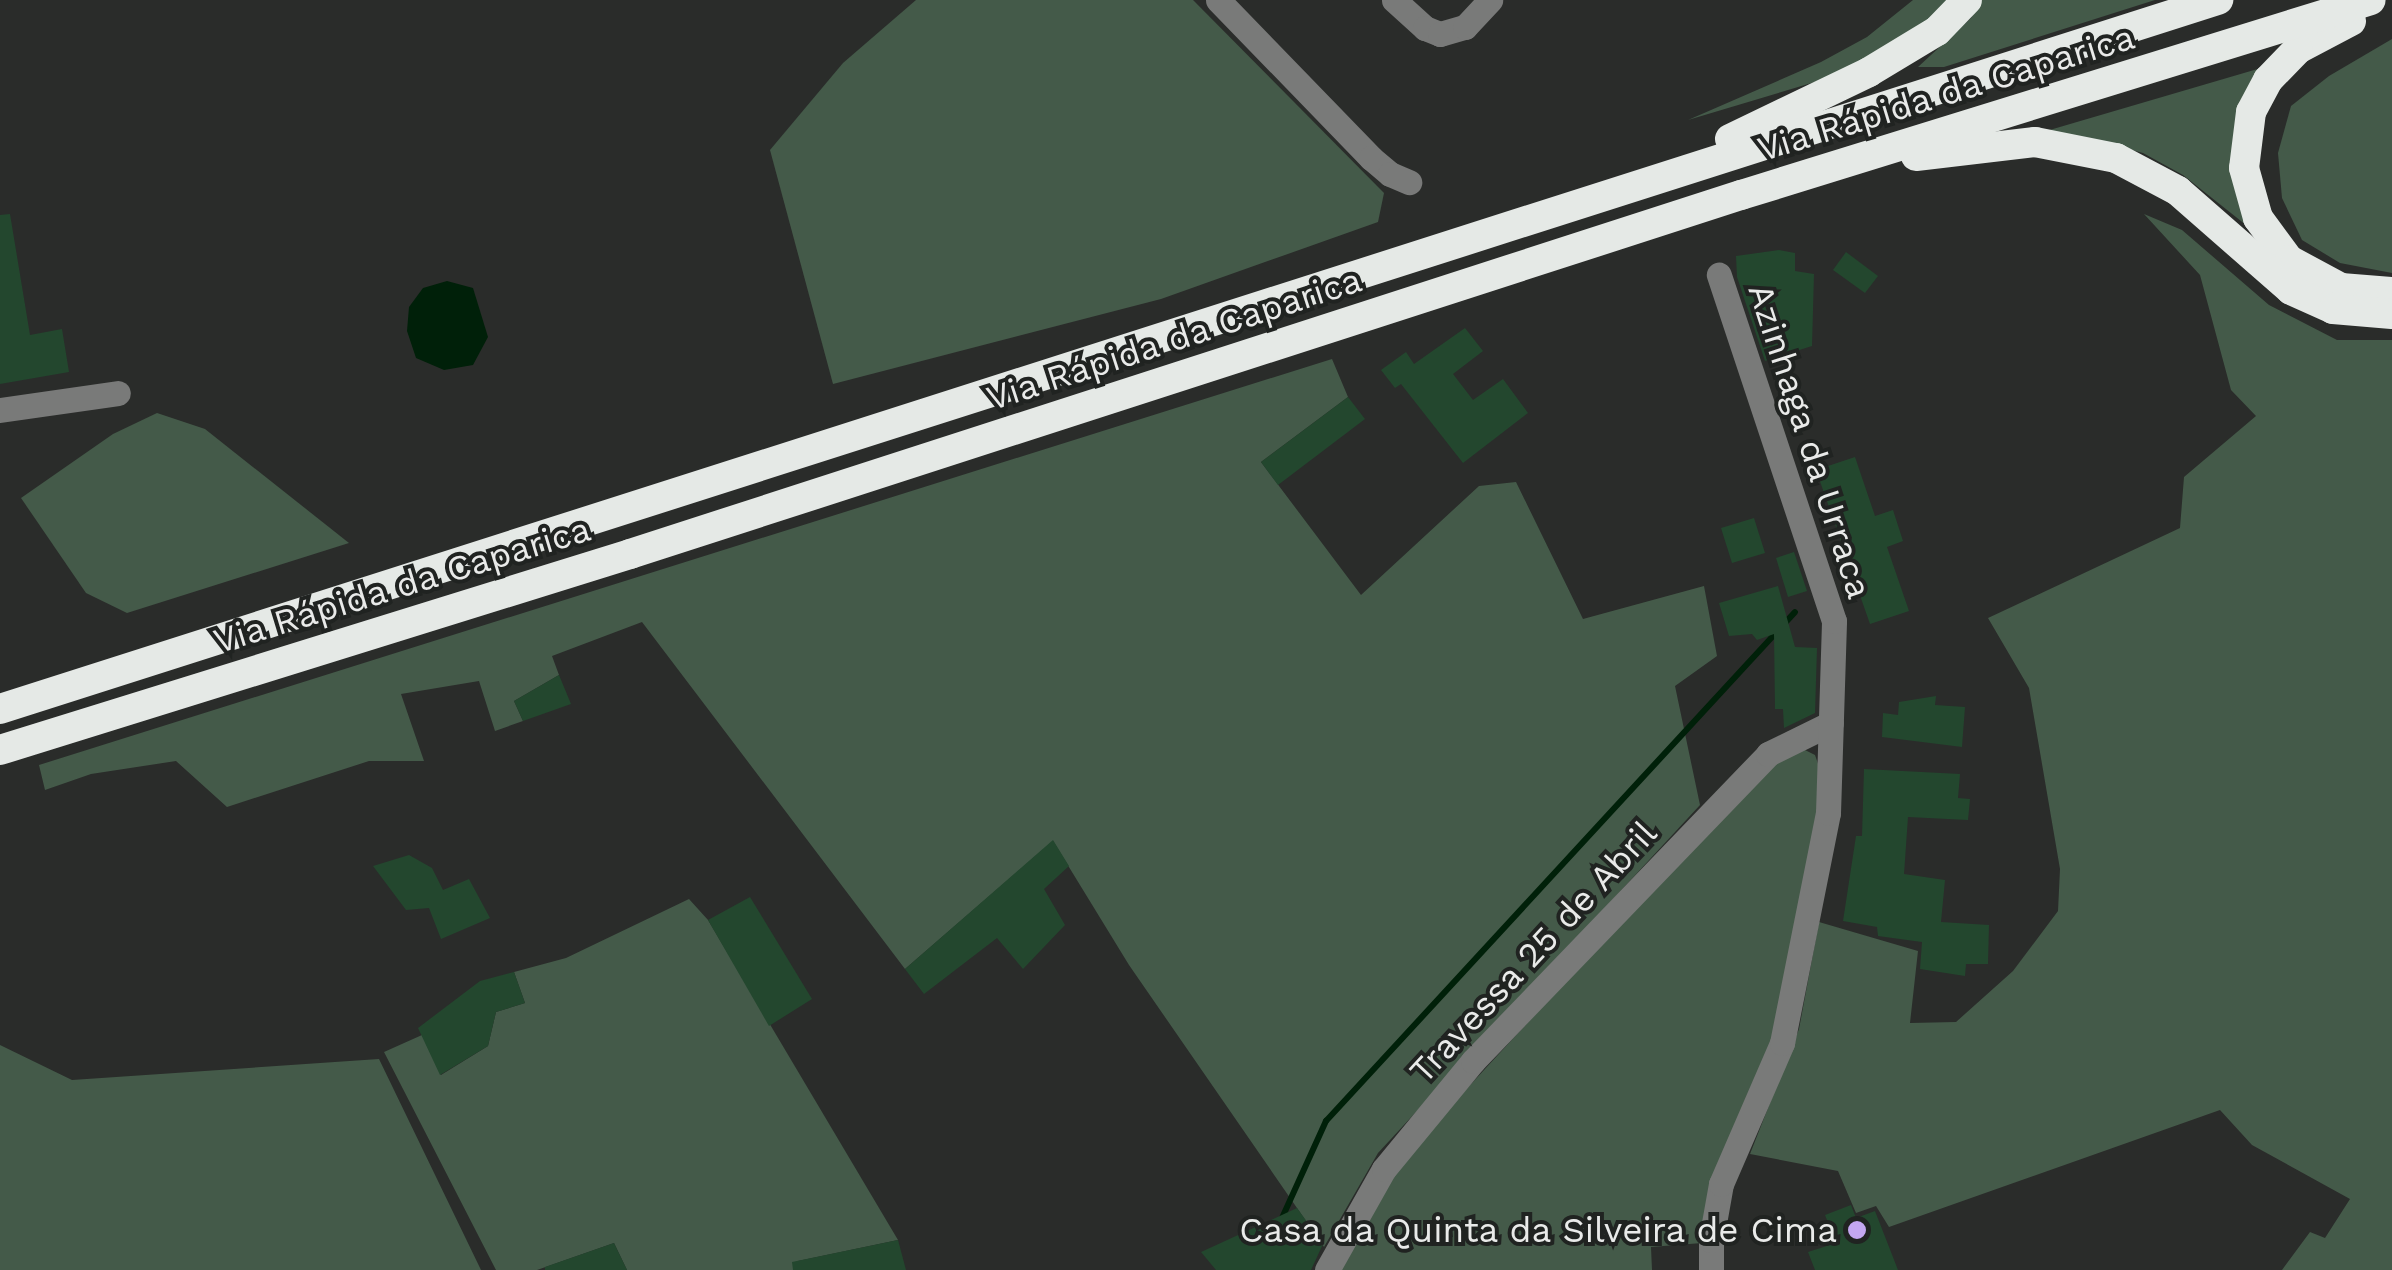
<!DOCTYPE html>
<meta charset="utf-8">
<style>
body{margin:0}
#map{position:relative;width:2392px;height:1270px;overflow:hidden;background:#2a2c2a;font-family:"Work Sans",sans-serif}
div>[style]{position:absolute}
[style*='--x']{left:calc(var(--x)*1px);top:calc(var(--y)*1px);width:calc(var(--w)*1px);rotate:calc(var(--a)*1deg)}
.green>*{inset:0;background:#445a49}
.water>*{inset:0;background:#002009}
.stream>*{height:6px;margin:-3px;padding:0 3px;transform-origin:3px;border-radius:3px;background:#002009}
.building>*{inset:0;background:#23472e}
.minor>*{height:25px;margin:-12.5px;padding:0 12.5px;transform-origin:12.5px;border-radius:12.5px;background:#797a79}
.highway>*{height:30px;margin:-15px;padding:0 15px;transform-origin:15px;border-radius:15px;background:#e5e9e6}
.dots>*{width:28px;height:28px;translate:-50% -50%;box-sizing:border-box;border:5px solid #202321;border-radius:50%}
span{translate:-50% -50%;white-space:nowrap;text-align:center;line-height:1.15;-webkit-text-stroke:8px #202321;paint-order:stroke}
.street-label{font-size:35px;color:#e9eae9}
.poi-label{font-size:35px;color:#e9eae9}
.right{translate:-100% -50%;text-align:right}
</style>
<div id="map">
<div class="green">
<div style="clip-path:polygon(916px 0,1193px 0,1384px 193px,1378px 222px,1161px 299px,833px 384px,770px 150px,843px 63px)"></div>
<div style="clip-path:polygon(1913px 0,1950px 0,1939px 16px,1865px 67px,1688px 120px,1821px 62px,1867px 37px)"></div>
<div style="clip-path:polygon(1982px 0,2155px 0,1944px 67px,1918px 67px,1971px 18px)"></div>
<div style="clip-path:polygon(2392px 39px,2392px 273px,2340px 263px,2302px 240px,2282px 198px,2278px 153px,2291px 106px,2329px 76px)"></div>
<div style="clip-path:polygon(2278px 63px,2247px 101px,2246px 225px,2183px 175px,2143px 153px,2088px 138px,2036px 134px)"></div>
<div style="clip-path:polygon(2144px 214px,2182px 230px,2269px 305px,2337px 340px,2392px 340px,2392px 1270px,2282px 1270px,2310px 1232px,2325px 1238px,2350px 1199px,2252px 1145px,2220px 1110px,1889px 1227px,1876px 1206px,1856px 1213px,1838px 1171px,1750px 1154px,1799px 1029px,1819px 922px,1918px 951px,1910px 1023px,1956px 1022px,2013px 971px,2058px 911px,2060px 869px,2029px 688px,1988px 618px,2180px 528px,2184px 477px,2256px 416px,2231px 390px,2200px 275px)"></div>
<div style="clip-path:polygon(1332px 359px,1348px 397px,1261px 462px,1361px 595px,1479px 486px,1516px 482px,1583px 619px,1704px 586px,1717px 656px,1675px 686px,1700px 805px,1378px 1153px,1324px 1247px,1129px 965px,1053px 841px,905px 969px,642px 622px,552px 656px,559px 675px,514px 701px,523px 721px,495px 731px,479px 681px,401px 694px,424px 761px,369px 761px,227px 807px,176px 761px,91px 774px,45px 790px,39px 765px)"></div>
<div style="clip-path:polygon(157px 413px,205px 429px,349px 543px,127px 613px,86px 593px,21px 498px,113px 434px)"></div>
<div style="clip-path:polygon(1803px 749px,1815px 755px,1823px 778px,1780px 1014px,1702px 1243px,1651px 1247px,1652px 1270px,1334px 1270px,1402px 1159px,1764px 766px)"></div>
<div style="clip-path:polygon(689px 899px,708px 920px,898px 1240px,798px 1261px,800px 1270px,627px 1270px,614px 1243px,537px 1270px,496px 1270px,384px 1052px,422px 1035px,441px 1075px,488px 1046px,496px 1012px,525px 1003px,514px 972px,566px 958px)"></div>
<div style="clip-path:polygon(0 1045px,72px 1080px,379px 1059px,481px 1270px,0 1270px)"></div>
</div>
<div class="water">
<div style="clip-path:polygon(447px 281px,473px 288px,488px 337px,473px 365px,444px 370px,416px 358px,407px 331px,409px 307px,423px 288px)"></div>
</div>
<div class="stream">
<div style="--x:1282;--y:1218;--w:107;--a:-65.6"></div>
<div style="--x:1326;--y:1121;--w:692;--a:-47.34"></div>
</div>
<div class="building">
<div style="clip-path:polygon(10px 214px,30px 335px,62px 329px,69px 372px,0 384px,0 215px)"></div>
<div style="clip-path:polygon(1779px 250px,1795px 253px,1795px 271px,1814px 274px,1812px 346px,1765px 361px,1737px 277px,1736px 256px)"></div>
<div style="clip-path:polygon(1846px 252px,1878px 276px,1865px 293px,1833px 270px)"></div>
<div style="clip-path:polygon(1465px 328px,1483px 351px,1453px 374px,1473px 400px,1503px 379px,1528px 413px,1463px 463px,1401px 384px,1395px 388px,1381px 370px,1406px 352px,1414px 364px)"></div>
<div style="clip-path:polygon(1348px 397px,1365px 419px,1278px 485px,1261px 462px)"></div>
<div style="clip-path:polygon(1855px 457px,1875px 516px,1893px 510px,1903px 541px,1887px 547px,1909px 611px,1870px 624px,1816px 470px)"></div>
<div style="clip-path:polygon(1754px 518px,1765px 553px,1732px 563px,1721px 528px)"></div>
<div style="clip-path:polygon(1794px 552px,1807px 591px,1788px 597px,1776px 558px)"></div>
<div style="clip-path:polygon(1778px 586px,1795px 647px,1817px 648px,1815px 713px,1784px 728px,1783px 709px,1775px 709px,1774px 634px,1757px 640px,1752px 634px,1729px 636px,1719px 603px)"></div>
<div style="clip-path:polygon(559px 675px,571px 704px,523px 721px,514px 701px)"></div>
<div style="clip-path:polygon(1936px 696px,1935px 705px,1965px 707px,1962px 747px,1882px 737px,1883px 713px,1898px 715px,1899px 702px)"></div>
<div style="clip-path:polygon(1864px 769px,1960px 774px,1958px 798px,1970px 799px,1968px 820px,1908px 817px,1904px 874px,1945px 880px,1941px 922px,1989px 925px,1988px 964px,1966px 964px,1965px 976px,1920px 969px,1922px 942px,1878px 936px,1877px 927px,1843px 921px,1856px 836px,1862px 836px)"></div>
<div style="clip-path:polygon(1053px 840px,1069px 866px,1044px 889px,1065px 925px,1023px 969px,997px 938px,924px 994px,905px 969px)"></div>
<div style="clip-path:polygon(409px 855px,432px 868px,443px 890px,469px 879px,490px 918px,441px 939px,429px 908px,406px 910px,373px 866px)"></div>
<div style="clip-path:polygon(750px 897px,812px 999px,769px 1026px,708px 920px)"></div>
<div style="clip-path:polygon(514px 972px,525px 1003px,496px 1012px,488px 1046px,440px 1075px,418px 1028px,480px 981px)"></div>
<div style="clip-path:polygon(1851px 1205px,1856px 1218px,1875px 1211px,1898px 1270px,1815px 1270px,1808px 1252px,1836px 1243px,1825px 1215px)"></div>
<div style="clip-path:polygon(1297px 1208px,1323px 1244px,1311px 1270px,1216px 1270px,1201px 1252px)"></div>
<div style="clip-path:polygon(898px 1240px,906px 1270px,793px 1270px,792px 1262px)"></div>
<div style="clip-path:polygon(614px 1243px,627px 1270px,545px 1270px,545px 1267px)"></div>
</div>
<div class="minor">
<div style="--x:1218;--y:0;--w:220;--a:45.9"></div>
<div style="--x:1371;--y:158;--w:25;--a:40"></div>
<div style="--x:1390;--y:174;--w:21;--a:23"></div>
<div style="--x:1394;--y:0;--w:42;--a:42.1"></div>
<div style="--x:1425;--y:28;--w:16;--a:22"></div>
<div style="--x:1440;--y:34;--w:26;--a:-16"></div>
<div style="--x:1465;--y:27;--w:37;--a:-47"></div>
<div style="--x:0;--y:410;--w:119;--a:-8.2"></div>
<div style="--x:1327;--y:1270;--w:116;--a:-60.6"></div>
<div style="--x:1384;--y:1169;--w:140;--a:-50.5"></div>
<div style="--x:1473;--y:1061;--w:426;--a:-46.1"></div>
<div style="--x:1768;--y:754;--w:70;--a:-26.2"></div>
<div style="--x:1711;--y:1270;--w:30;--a:-90"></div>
<div style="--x:1711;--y:1240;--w:57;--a:-79.9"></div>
<div style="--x:1721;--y:1184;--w:154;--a:-66.6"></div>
<div style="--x:1782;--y:1043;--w:235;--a:-78.7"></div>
<div style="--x:1828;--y:813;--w:192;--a:-88.2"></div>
<div style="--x:1834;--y:621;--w:365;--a:-108.4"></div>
</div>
<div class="highway">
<div style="--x:2351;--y:21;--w:60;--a:152.2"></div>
<div style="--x:2298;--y:49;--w:43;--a:134.1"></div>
<div style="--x:2268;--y:80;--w:36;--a:118"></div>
<div style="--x:2251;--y:112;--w:56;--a:97.1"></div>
<div style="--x:2244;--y:168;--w:52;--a:74.4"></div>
<div style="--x:2258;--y:218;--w:52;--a:53.6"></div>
<div style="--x:2289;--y:260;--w:59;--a:28.3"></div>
<div style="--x:2341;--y:288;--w:51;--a:4.5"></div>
<div style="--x:1730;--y:139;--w:154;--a:-25.7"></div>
<div style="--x:1869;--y:72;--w:79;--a:-31.1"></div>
<div style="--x:1937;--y:31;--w:43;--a:-45.9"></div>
<div style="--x:1916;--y:156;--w:120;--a:-6.7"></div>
<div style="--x:2035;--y:142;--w:83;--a:11.2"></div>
<div style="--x:2116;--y:158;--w:70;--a:28"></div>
<div style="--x:2178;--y:191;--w:150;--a:41.2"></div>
<div style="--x:2291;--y:290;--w:46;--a:24.3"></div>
<div style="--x:2333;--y:309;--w:59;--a:4.8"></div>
<div style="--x:0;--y:709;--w:2329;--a:-17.73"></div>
<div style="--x:0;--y:750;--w:660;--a:-17.28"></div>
<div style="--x:630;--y:554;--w:1168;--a:-17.91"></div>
<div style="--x:1741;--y:195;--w:659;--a:-17.2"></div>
</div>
<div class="dots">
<div style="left:1857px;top:1230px;background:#c4a7f1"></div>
</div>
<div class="street-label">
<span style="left:1946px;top:93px;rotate:-17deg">Via Rápida da Caparica</span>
<span style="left:1174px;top:339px;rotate:-18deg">Via Rápida da Caparica</span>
<span style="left:1810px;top:441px;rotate:72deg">Azinhaga da Urraca</span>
<span style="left:402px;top:585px;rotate:-17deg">Via Rápida da Caparica</span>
<span style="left:1533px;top:952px;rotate:-47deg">Travessa 25 de Abril</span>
</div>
<div class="poi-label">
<span class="right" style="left:1837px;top:1230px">Casa da Quinta da Silveira de Cima</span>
</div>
</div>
